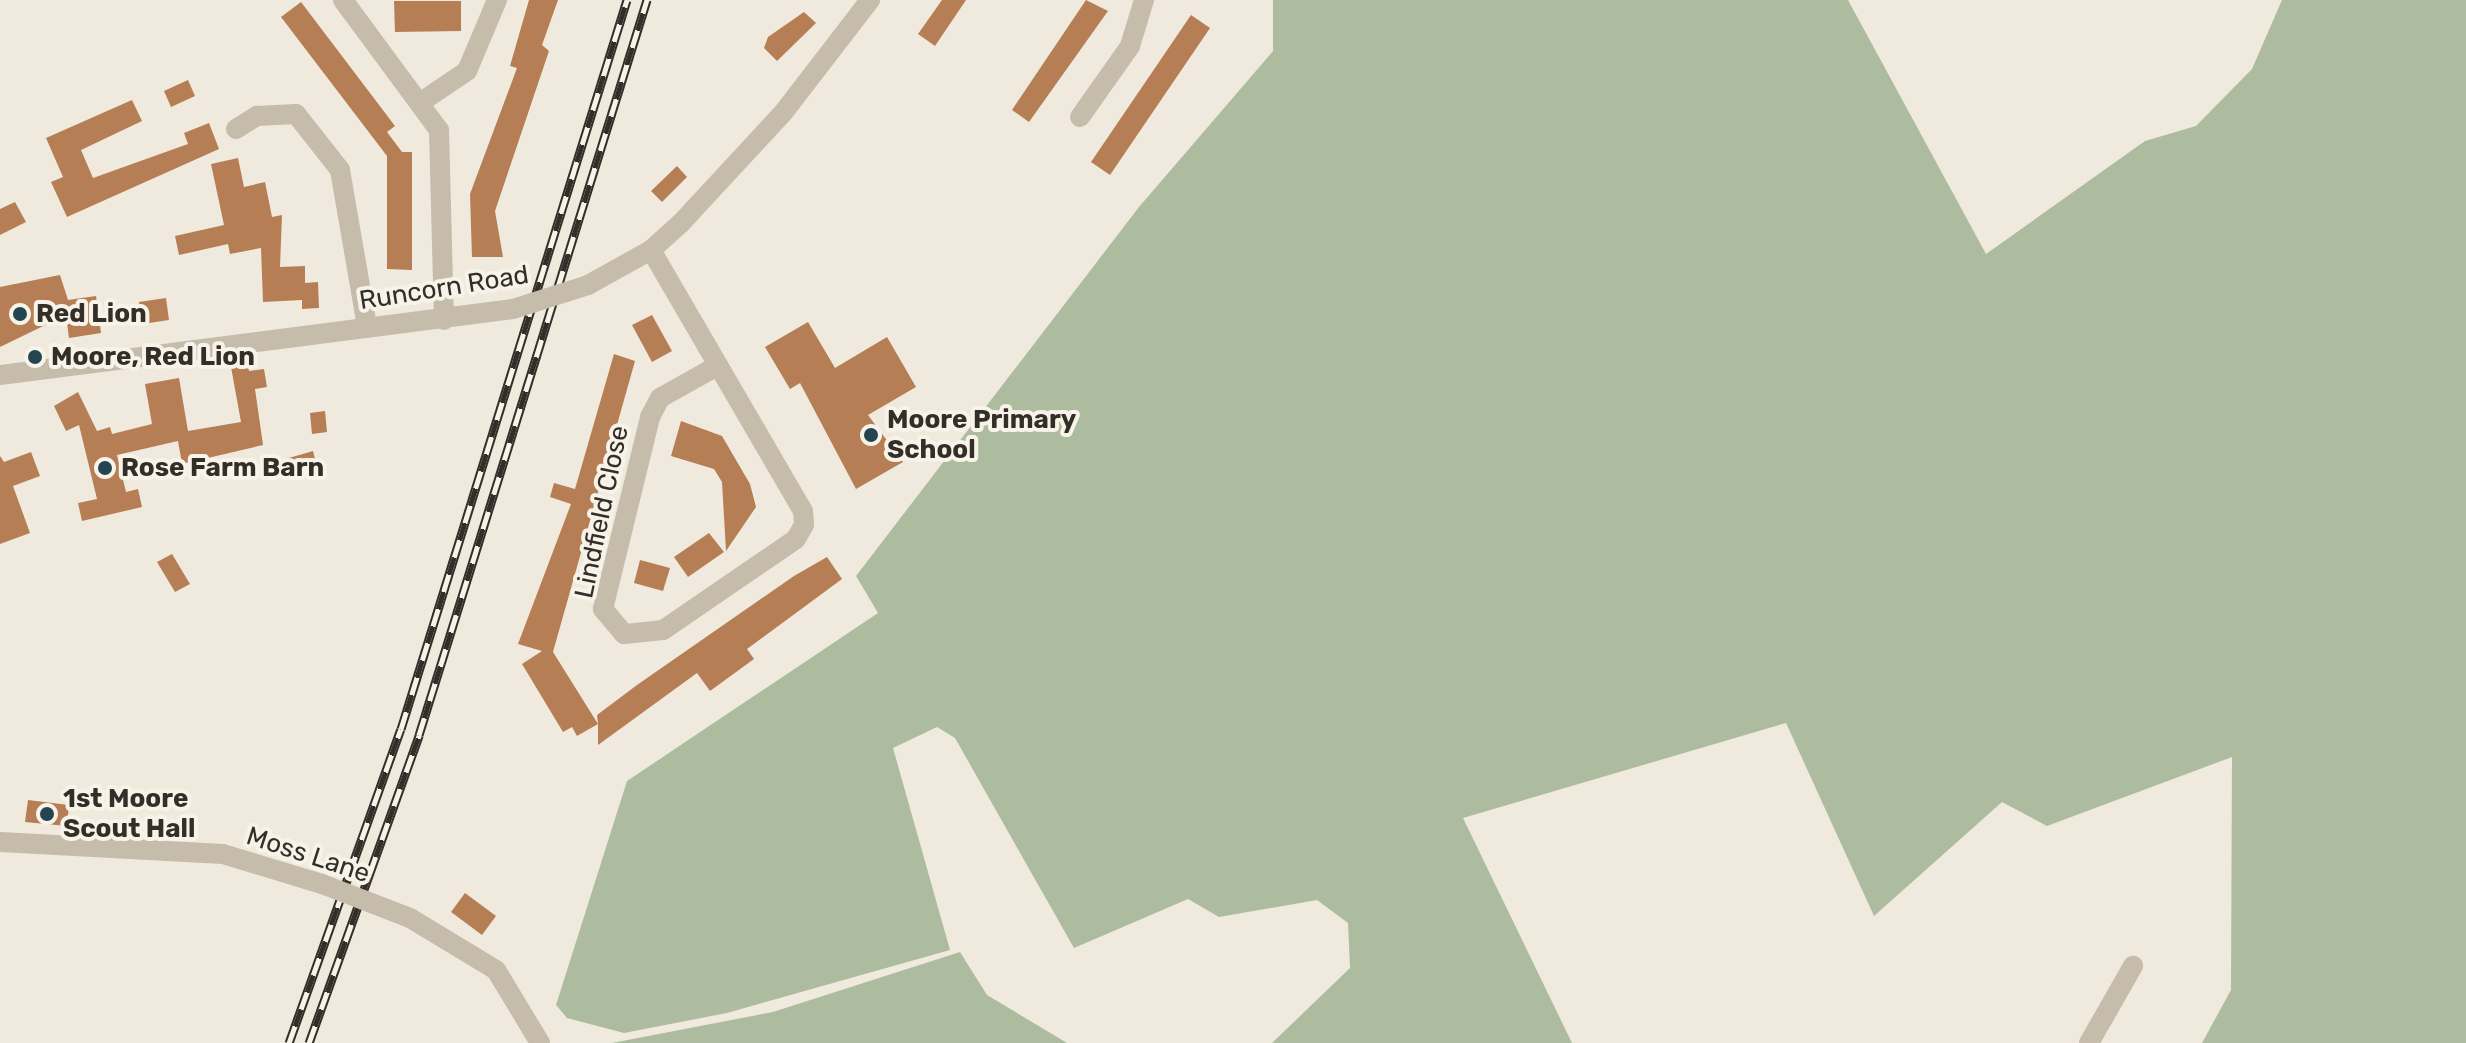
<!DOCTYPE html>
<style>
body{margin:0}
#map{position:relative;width:2466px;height:1043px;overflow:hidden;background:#efeadd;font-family:Rubik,sans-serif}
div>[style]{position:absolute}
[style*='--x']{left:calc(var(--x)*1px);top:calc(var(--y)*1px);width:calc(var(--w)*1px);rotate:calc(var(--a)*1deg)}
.green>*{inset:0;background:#adbc9f}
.building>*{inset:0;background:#b67e54}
.minor>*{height:20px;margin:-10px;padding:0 10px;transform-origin:10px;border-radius:10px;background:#c5bcab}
.rail>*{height:9px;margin-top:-4.5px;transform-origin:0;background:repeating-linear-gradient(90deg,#f7f3e9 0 18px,#342e29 0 36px);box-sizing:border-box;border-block:2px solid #342e29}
.minor-bridge>*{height:20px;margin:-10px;padding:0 10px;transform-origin:10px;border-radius:10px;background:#c5bcab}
.dots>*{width:22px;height:22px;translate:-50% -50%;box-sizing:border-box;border:4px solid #f7f3e9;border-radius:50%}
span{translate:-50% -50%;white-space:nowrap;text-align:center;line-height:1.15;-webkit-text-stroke:8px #f7f3e9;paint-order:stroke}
.street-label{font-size:26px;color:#342e29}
.poi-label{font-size:26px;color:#342e29;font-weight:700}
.left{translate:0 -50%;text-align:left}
</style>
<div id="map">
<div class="green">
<div style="clip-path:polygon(1273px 0,1848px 0,1986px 254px,2145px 141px,2196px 126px,2252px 69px,2282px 0,2466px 0,2466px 1043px,2202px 1043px,2231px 990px,2232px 757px,2047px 826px,2002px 802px,1874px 916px,1786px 723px,1463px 818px,1572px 1043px,1272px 1043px,1350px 968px,1348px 923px,1317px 900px,1219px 917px,1188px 899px,1074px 948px,955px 738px,937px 727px,893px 748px,950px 950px,727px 1013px,624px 1033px,567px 1018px,556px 1005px,627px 781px,878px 613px,856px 576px,1139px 207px,1273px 51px)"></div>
<div style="clip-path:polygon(960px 952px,987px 995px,1067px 1043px,612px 1043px,773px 1012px)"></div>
</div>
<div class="building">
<div style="clip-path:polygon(529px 0,558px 0,542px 45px,549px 51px,495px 211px,503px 257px,472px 257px,470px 194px,517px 68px,510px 66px)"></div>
<div style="clip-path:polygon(942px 0,966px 0,935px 46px,918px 34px)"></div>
<div style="clip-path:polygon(1086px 0,1108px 11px,1029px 122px,1012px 110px)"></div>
<div style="clip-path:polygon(394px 1px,461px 1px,461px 31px,395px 32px)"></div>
<div style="clip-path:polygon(301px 2px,395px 126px,387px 132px,402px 152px,412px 152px,412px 270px,387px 269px,387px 156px,281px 17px)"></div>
<div style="clip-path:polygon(804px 12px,816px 23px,777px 61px,764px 48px,768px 37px)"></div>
<div style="clip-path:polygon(1191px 15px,1210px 28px,1110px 175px,1091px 162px)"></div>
<div style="clip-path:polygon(188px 80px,195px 96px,171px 107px,164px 91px)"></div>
<div style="clip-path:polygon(132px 100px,142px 121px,81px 150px,93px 178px,188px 144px,184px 133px,209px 123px,219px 149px,67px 217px,51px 182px,63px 177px,46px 138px)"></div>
<div style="clip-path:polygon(238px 158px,244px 187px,265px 182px,272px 217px,282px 215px,280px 267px,305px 266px,305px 283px,318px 282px,319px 308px,302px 309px,302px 300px,263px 302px,261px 248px,230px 254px,228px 244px,179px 255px,175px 236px,224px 225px,211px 164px)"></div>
<div style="clip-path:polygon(677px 166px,687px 177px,662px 202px,651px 191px)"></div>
<div style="clip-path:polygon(15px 202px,26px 222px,0 235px,0 209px)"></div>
<div style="clip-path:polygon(60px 275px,68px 300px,96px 296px,101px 333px,69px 338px,66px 315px,0 347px,0 287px)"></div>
<div style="clip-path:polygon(166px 298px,169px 320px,142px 324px,139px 302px)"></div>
<div style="clip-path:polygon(652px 315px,672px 351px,652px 362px,632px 325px)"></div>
<div style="clip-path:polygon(808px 322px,835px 368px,887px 337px,916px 387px,868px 415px,903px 462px,856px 489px,800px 383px,790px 389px,765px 347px)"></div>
<div style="clip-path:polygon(614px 354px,635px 361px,553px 652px,598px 724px,597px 715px,637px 685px,794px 576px,827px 557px,842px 579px,747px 649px,754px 659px,710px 691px,697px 673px,598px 745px,598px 724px,577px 736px,572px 727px,563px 732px,522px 664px,542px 651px,518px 644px,571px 504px,550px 497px,554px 483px,575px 489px)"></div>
<div style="clip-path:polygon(248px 364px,249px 371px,264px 369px,267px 387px,255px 389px,263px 445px,182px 464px,178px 441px,117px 455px,126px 492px,138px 489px,142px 507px,82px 521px,78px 503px,97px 499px,79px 425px,66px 431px,54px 406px,78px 392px,97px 431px,110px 427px,112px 434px,152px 424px,145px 384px,179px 378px,188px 431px,241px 422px,231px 367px)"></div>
<div style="clip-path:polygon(325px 411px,327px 432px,312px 434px,310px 413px)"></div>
<div style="clip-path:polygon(681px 421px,722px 436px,750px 484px,756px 507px,726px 551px,722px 482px,714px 469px,671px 456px)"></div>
<div style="clip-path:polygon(313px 451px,317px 467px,272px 480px,268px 464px)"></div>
<div style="clip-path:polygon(31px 452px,40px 476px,13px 486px,30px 533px,0 544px,0 456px,4px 462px)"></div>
<div style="clip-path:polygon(709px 533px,724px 552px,688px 577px,674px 557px)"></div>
<div style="clip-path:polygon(172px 554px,190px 584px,175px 592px,157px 562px)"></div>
<div style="clip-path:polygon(640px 560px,670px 568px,663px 591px,634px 583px)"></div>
<div style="clip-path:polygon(28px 800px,69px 805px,67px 826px,25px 822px)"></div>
<div style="clip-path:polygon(465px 893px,496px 916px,482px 935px,451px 912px)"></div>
</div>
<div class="minor">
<div style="--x:343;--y:0;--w:162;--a:53.6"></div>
<div style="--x:439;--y:130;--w:190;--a:88.5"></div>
<div style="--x:421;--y:102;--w:55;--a:-34"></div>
<div style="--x:467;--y:71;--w:77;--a:-67.1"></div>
<div style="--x:1080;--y:117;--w:87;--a:-54.8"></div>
<div style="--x:1130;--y:46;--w:48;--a:-73.1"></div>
<div style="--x:236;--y:129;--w:25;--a:-32"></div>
<div style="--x:257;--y:116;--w:39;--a:-3"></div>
<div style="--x:296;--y:114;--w:71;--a:51.8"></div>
<div style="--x:340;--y:170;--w:158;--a:80.2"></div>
<div style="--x:651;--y:250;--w:302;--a:59.8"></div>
<div style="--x:803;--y:511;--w:14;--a:86"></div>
<div style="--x:804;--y:525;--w:16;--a:120"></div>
<div style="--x:796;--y:539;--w:161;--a:145.6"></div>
<div style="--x:663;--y:630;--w:39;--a:174"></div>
<div style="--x:624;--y:634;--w:33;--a:-130"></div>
<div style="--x:603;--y:609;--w:198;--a:-76.2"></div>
<div style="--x:650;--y:417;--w:21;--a:-62"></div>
<div style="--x:660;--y:398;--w:65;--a:-29.3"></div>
<div style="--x:588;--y:285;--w:72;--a:-29.1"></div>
<div style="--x:651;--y:250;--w:40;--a:-42"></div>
<div style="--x:681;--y:223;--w:150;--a:-47.2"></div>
<div style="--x:783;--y:113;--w:143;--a:-52.4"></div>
<div style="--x:0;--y:375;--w:517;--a:-7.33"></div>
<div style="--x:0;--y:842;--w:223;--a:3.1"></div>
<div style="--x:223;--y:854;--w:103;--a:16.9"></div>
<div style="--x:410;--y:918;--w:100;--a:31.2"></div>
<div style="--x:496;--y:970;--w:85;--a:58.9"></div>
<div style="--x:2089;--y:1043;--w:89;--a:-60.3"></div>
</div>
<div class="rail">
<div style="--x:289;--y:1043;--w:333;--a:-70.4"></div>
<div style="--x:401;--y:729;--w:763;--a:-72.78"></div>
<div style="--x:309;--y:1043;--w:327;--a:-70.3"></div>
<div style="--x:419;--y:735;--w:770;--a:-72.77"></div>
</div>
<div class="minor-bridge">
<div style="--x:513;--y:309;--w:79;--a:-17.7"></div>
<div style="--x:322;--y:884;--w:94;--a:21.1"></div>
</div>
<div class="dots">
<div style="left:20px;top:314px;background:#244550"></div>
<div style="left:35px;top:357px;background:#244550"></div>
<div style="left:871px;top:435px;background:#244550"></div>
<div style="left:105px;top:468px;background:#244550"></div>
<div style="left:47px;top:814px;background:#244550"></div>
</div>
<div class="street-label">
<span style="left:444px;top:288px;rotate:-9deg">Runcorn Road</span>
<span style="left:602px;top:512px;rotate:-78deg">Lindfield Close</span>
<span style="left:308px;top:855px;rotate:18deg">Moss Lane</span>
</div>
<div class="poi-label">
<span class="left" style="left:36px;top:314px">Red Lion</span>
<span class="left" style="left:51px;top:357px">Moore, Red Lion</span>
<span class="left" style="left:887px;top:435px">Moore Primary<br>School</span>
<span class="left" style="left:121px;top:468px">Rose Farm Barn</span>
<span class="left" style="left:63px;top:814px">1st Moore<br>Scout Hall</span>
</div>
</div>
